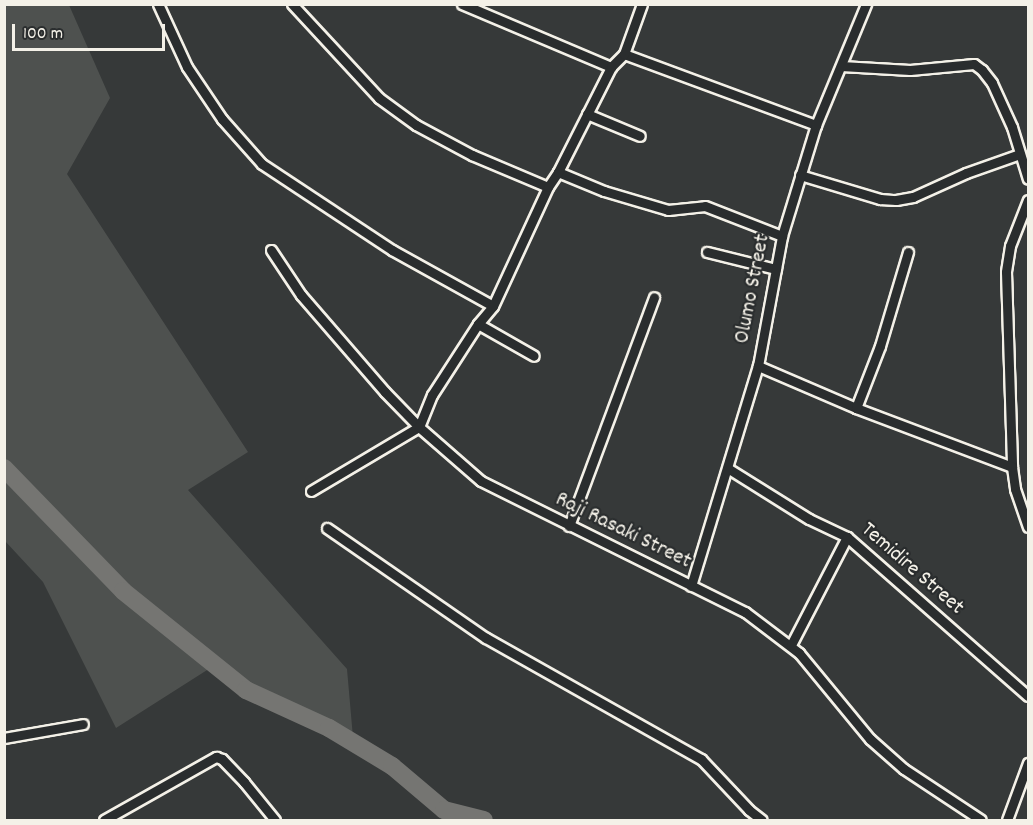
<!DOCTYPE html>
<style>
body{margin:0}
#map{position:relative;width:1033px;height:825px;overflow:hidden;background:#363939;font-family:Dekko,sans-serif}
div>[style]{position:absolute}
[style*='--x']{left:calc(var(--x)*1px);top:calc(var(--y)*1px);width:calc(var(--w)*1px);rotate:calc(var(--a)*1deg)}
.green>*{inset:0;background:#4e514f}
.river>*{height:18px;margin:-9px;padding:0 9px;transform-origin:9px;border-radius:9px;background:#757572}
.roads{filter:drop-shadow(2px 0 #f4f1e8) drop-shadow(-2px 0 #f4f1e8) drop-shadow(0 2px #f4f1e8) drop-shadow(0 -2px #f4f1e8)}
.minor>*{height:9px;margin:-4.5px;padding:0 4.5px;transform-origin:4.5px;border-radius:4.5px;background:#2a2d2e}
span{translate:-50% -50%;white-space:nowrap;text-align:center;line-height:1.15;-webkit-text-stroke:4.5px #2a2d2e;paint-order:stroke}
.street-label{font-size:22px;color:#f4f1e8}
.frame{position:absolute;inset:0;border:6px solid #f4f1e8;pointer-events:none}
.scale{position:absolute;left:12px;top:24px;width:153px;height:27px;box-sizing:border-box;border:3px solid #f4f1e8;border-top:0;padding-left:8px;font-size:18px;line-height:21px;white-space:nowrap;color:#f4f1e8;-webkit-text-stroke:4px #2a2d2e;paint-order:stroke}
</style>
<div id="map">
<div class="green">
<div style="clip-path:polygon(5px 4px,69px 5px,110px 98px,67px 174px,248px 452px,188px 490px,347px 669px,354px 749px,215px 665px,116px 728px,43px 582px,5px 541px)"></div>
</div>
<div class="river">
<div style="--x:4;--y:468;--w:171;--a:45.9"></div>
<div style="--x:123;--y:591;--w:158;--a:38.8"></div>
<div style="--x:246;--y:690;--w:91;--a:24.6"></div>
<div style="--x:329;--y:728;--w:74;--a:31.1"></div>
<div style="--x:392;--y:766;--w:68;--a:40.2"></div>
<div style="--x:444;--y:810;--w:41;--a:14"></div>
</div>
<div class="roads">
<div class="minor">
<div style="--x:158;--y:4;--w:69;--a:65.3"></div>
<div style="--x:187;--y:67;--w:63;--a:56.1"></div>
<div style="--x:222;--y:119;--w:60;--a:48.4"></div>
<div style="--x:262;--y:164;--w:156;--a:33.5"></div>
<div style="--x:392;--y:250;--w:115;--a:29"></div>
<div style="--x:292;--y:4;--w:128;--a:47.2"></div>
<div style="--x:379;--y:98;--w:46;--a:36.1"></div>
<div style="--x:416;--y:125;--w:64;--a:28.2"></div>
<div style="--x:472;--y:155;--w:82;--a:22.8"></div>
<div style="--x:462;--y:4;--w:162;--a:22.9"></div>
<div style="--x:624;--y:54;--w:205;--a:20.3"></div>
<div style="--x:841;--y:66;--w:69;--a:3.3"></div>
<div style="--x:910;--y:70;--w:64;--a:-5.4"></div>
<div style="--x:974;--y:64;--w:10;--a:37"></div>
<div style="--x:982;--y:70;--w:16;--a:52"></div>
<div style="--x:992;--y:83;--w:48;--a:65.6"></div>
<div style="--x:1012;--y:127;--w:54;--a:72.9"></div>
<div style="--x:587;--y:114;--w:57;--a:22.5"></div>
<div style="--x:558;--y:172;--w:50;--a:22.4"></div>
<div style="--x:604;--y:191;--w:67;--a:16.5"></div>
<div style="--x:668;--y:210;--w:37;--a:-6"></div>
<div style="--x:705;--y:206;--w:83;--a:21.3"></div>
<div style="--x:800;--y:175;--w:84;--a:16.7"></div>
<div style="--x:880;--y:199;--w:16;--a:4"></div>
<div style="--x:896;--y:200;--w:17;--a:-10"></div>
<div style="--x:913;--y:197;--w:58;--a:-24.4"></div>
<div style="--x:966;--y:173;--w:57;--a:-19.4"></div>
<div style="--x:1028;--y:200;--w:49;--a:111.4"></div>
<div style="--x:1010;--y:246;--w:26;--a:99"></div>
<div style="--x:1006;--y:272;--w:195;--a:88.2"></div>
<div style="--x:1012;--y:467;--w:22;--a:82"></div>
<div style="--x:1015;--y:489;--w:40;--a:71.1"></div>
<div style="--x:271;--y:250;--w:54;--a:56.3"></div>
<div style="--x:301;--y:295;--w:128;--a:49.1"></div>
<div style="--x:385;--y:392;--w:49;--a:45.8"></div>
<div style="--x:419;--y:427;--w:82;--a:41.1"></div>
<div style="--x:481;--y:481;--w:295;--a:26.4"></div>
<div style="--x:745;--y:612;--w:68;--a:37.2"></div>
<div style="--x:799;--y:653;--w:112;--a:50.5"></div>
<div style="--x:870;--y:739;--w:45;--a:41.4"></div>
<div style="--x:904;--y:769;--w:92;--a:33.5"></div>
<div style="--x:707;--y:252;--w:71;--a:13.8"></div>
<div style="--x:478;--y:324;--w:64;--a:29.7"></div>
<div style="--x:758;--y:366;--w:107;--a:23.2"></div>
<div style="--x:856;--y:408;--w:167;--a:20.7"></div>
<div style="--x:856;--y:408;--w:66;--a:-68.8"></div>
<div style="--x:880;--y:346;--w:98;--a:-73.4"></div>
<div style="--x:729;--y:469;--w:94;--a:32"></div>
<div style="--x:809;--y:519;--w:42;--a:25.3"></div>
<div style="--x:847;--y:537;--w:241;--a:41.3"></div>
<div style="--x:311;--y:491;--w:126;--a:-30.7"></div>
<div style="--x:419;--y:427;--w:35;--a:-68"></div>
<div style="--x:432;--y:395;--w:85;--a:-57.1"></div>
<div style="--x:478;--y:324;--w:23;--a:-50"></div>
<div style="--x:493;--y:306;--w:131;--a:-65.2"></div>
<div style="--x:548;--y:187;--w:18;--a:-56"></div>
<div style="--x:558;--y:172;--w:118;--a:-63.2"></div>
<div style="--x:611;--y:67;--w:18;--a:-45"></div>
<div style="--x:624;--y:54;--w:53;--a:-70.2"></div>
<div style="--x:569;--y:526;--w:244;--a:-69.6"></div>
<div style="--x:327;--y:528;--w:193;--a:34.7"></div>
<div style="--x:486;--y:638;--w:247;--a:29.4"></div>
<div style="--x:701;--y:759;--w:70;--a:46.7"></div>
<div style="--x:749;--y:810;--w:16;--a:38"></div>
<div style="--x:691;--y:586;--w:230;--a:-73.1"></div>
<div style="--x:758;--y:366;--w:132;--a:-79.5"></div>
<div style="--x:782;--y:236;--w:116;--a:-73"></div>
<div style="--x:816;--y:125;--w:131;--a:-67.5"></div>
<div style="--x:791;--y:645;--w:122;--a:-62.6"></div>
<div style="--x:4;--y:738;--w:80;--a:-10"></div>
<div style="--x:104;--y:820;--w:129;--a:-29.4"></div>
<div style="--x:216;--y:757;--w:6;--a:18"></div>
<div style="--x:222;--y:759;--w:32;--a:46"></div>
<div style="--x:244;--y:782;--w:49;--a:50.8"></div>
<div style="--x:1007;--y:820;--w:61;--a:-69.8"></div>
</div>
</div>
<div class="street-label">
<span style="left:753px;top:289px;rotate:-79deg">Olumo Street</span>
<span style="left:623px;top:531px;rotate:26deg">Raji Rasaki Street</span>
<span style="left:912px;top:569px;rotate:41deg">Temidire Street</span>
</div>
<div class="frame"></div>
<div class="scale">100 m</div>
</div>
